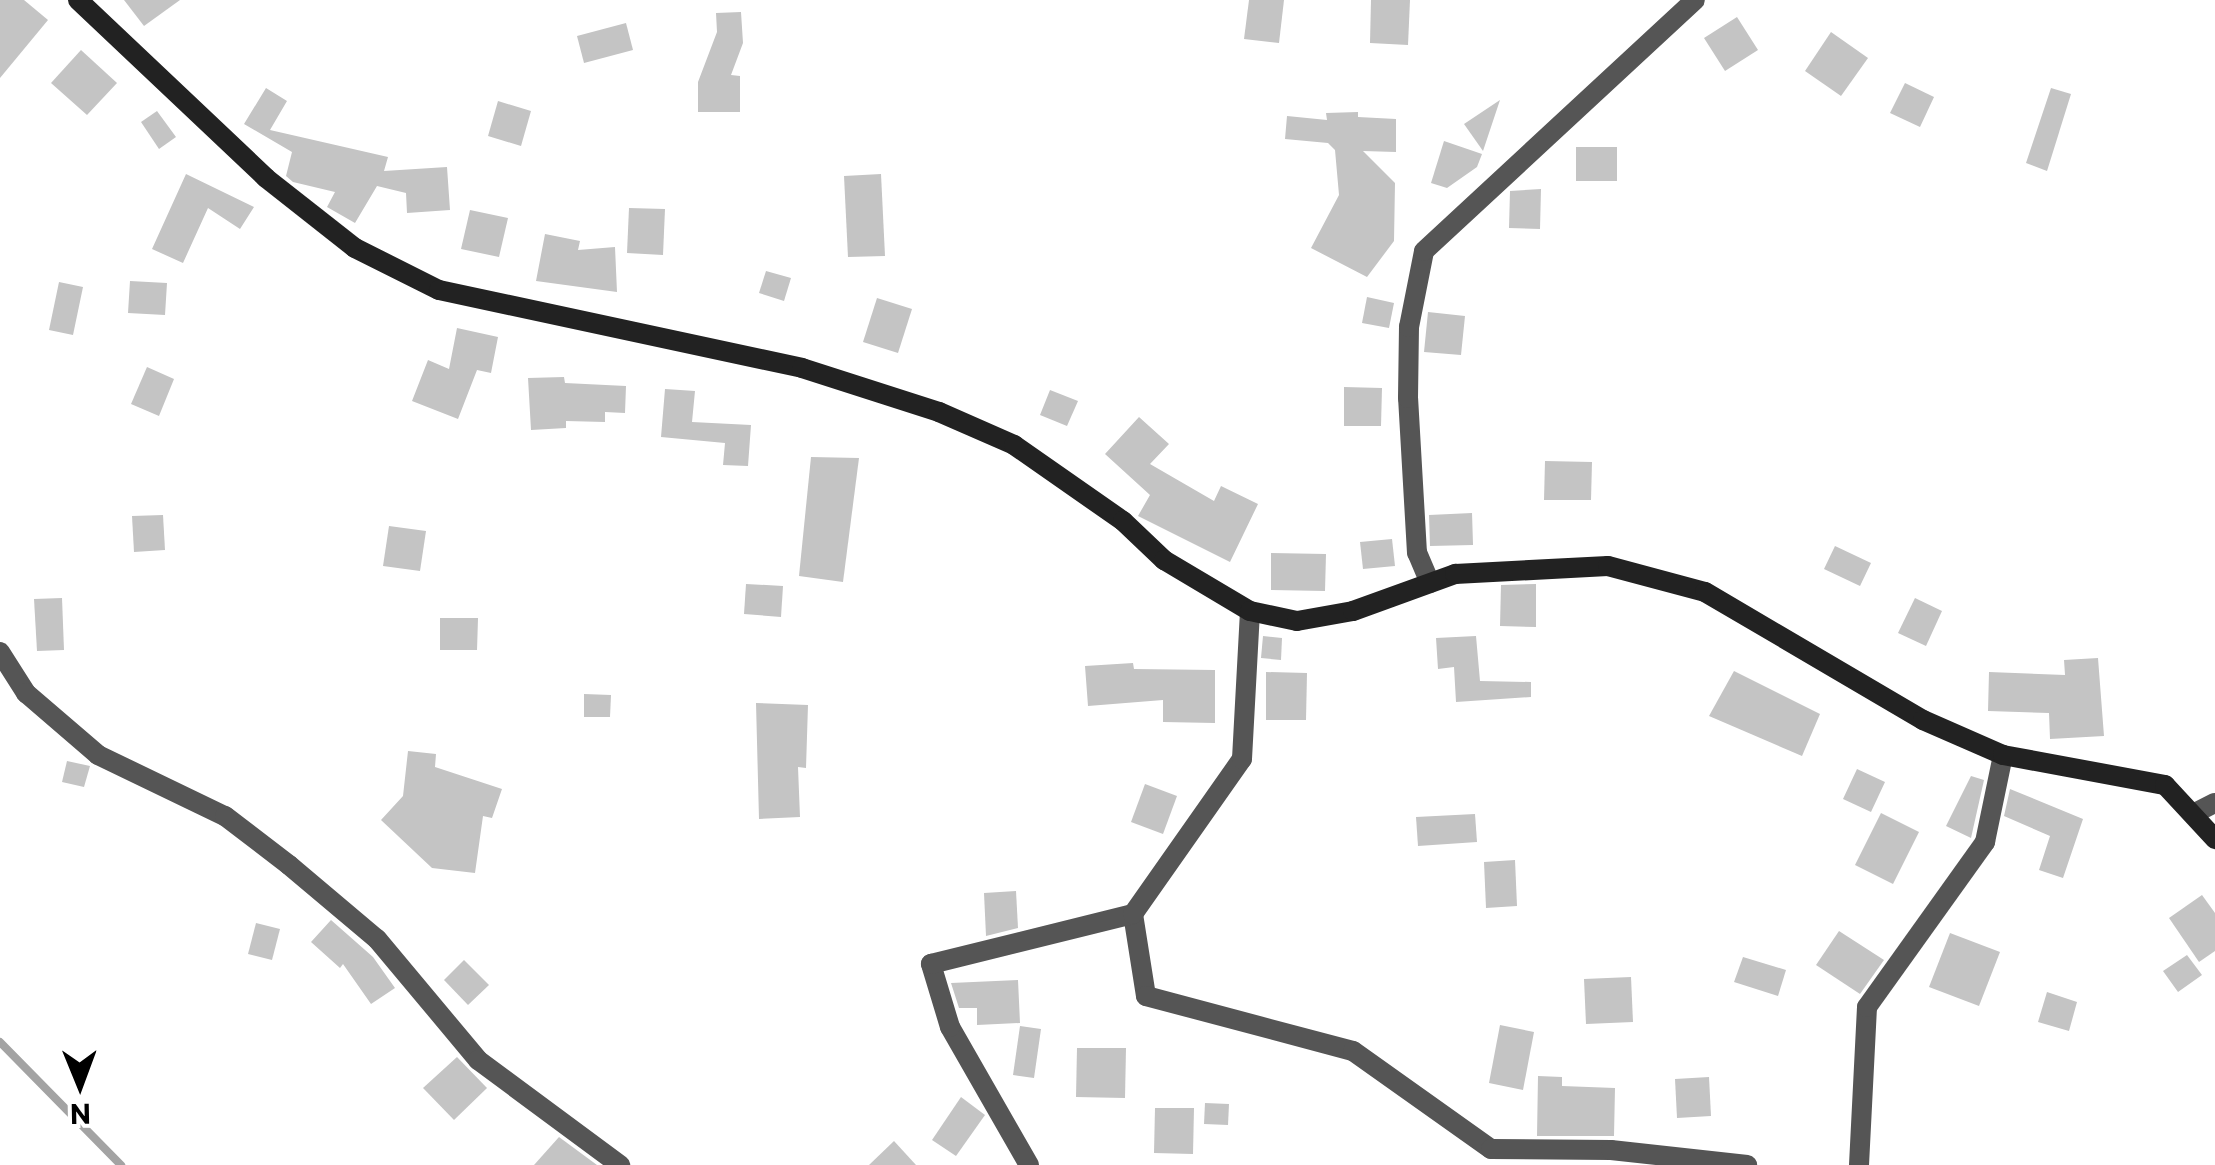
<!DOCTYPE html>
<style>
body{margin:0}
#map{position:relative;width:2215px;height:1165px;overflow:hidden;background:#fff;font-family:Commissioner,sans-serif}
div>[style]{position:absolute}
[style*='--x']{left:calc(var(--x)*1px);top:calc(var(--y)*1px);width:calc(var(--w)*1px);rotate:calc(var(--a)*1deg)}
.stream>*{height:8px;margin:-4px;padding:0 4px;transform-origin:4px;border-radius:4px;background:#a3a3a3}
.building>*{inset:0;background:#c4c4c4}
.minor>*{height:20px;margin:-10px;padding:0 10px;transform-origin:10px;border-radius:10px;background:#555}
.secondary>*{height:20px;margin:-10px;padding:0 10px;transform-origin:10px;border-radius:10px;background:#222}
span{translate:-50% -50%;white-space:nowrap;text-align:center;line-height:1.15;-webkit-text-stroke:10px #fff;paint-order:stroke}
.north{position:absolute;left:30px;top:1035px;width:100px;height:100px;-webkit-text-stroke:8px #fff;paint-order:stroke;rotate:179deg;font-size:28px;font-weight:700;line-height:40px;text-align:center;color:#000}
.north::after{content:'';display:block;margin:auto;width:35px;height:45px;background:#000;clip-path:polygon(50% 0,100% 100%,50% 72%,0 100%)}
</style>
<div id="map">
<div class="stream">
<div style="--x:0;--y:1042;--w:173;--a:45.5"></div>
</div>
<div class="building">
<div style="clip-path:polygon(0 0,24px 0,48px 20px,0 78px)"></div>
<div style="clip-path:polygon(124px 0,180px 0,144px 26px)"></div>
<div style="clip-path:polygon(1249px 0,1284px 0,1279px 43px,1244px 39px)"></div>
<div style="clip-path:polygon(1371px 0,1410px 0,1408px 45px,1370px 43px)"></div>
<div style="clip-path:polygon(741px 12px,743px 43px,731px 75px,740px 76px,740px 112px,698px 112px,698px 82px,717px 32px,716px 13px)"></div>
<div style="clip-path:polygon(1737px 17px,1758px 50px,1725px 71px,1704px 38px)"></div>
<div style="clip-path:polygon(626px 23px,633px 50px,584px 63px,577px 36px)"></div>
<div style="clip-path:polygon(1831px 32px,1868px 58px,1841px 96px,1805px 71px)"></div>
<div style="clip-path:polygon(81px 50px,117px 83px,87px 115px,51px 83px)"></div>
<div style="clip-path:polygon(1905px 83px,1934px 97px,1920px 127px,1890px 113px)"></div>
<div style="clip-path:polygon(266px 88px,287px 101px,270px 130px,388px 157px,384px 171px,447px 167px,450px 210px,407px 213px,406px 193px,377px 186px,355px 223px,327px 207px,335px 192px,293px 182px,286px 176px,292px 152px,244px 124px)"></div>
<div style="clip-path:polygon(2051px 88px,2071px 94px,2047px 171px,2026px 163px)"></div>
<div style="clip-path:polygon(1500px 100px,1483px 151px,1464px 124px)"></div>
<div style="clip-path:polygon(498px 101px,531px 111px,521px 146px,488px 136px)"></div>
<div style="clip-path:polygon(157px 111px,176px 137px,159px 149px,141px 122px)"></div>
<div style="clip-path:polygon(1358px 112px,1358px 117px,1396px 119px,1396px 152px,1363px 151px,1395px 183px,1394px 241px,1367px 277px,1311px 248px,1339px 195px,1335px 150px,1328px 143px,1285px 139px,1287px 116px,1327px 120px,1326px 113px)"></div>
<div style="clip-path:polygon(1444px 141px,1482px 154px,1477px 167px,1447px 188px,1431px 183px)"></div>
<div style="clip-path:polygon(1576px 147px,1617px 147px,1617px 181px,1576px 181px)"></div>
<div style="clip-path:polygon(186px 174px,254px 207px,240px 229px,208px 208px,183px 263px,152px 249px)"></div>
<div style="clip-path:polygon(881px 174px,885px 256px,848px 257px,844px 176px)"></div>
<div style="clip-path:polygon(1541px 189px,1540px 229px,1509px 228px,1510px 191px)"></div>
<div style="clip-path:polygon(629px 208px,665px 209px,663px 255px,627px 253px)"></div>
<div style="clip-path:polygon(470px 210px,508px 218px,499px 257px,461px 249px)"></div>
<div style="clip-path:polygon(545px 234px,580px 241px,578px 250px,615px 247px,617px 292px,536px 281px)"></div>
<div style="clip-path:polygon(766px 271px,791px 278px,784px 301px,759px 293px)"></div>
<div style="clip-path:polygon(130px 281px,167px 283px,165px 315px,128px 313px)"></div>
<div style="clip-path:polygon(59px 282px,83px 287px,73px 335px,49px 330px)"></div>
<div style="clip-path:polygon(1367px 297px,1394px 303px,1389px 328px,1362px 323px)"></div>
<div style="clip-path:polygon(877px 298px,912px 309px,898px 353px,863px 342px)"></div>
<div style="clip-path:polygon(1428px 312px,1465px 316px,1461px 355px,1424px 352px)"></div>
<div style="clip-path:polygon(457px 328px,498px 337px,491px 373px,477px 370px,458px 419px,412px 401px,428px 360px,449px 369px)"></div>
<div style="clip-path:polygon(147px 367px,174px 379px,159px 416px,131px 404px)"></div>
<div style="clip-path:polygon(564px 377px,565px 383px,626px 386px,625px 413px,605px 412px,605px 422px,566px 421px,566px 428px,531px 430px,528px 378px)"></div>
<div style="clip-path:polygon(1344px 387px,1382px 388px,1381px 426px,1344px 426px)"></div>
<div style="clip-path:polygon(665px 389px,695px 391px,692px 422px,751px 425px,748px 466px,723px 465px,725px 443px,661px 437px)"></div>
<div style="clip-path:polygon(1050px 390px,1078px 401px,1067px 426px,1040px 415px)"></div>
<div style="clip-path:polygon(1139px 417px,1169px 444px,1150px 464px,1214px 501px,1221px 486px,1258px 504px,1230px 562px,1138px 516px,1150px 495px,1105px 454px)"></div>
<div style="clip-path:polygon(811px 457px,859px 458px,843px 582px,799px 576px)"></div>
<div style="clip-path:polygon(1545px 461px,1592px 462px,1591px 500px,1544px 500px)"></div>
<div style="clip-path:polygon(1472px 513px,1473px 545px,1430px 546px,1429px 515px)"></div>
<div style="clip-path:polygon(163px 515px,165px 550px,134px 552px,132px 516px)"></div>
<div style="clip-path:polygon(389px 526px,426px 531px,420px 571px,383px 566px)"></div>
<div style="clip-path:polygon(1392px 539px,1395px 566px,1363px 569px,1360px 542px)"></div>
<div style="clip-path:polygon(1835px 546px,1871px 563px,1860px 586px,1824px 569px)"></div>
<div style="clip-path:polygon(1271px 553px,1326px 554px,1325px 591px,1271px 590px)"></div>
<div style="clip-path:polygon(746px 584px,783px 586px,781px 617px,744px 614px)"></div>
<div style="clip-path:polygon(1536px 584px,1536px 627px,1500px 626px,1501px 585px)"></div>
<div style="clip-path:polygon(62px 598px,64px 650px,37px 651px,34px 599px)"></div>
<div style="clip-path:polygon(1915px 598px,1942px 611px,1926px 646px,1898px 633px)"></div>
<div style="clip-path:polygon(440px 618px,478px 618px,477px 650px,440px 650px)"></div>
<div style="clip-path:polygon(1263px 636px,1282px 638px,1281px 660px,1261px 658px)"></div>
<div style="clip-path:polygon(1476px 636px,1480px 681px,1531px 682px,1531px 697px,1456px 702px,1454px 667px,1438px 669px,1436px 638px)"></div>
<div style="clip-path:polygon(2098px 658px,2104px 736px,2050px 739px,2049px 713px,1988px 711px,1989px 672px,2065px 675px,2064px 660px)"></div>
<div style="clip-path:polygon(1133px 663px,1134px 669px,1215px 670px,1215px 723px,1163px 722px,1163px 700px,1088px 706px,1085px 666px)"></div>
<div style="clip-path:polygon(1734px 671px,1820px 714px,1802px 756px,1709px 716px)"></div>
<div style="clip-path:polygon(1266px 672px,1307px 673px,1306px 720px,1266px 720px)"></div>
<div style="clip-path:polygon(584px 694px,611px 695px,610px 717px,584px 717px)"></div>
<div style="clip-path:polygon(756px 703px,808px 705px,806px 768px,798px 767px,800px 817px,759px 819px)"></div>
<div style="clip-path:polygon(408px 751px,436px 754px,435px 767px,502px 789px,492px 818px,483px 816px,475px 873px,432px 868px,381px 820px,403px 796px)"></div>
<div style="clip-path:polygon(67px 761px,90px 766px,84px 787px,62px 782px)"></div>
<div style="clip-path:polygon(1857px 769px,1885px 782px,1871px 812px,1843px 799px)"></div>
<div style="clip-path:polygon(1971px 776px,1984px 780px,1971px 838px,1946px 826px)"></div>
<div style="clip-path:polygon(1145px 784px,1177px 796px,1163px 834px,1131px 822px)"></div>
<div style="clip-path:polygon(2010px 789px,2083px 819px,2063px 878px,2039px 870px,2050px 836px,2004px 816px)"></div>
<div style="clip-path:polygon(1881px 813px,1919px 832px,1893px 884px,1855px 865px)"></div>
<div style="clip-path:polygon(1475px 814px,1477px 842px,1418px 846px,1416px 817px)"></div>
<div style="clip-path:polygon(1515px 860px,1517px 906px,1486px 908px,1484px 862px)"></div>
<div style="clip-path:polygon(1016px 891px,1018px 928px,986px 936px,984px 893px)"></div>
<div style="clip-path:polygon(2202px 895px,2215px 913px,2215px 951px,2199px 962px,2169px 918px)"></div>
<div style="clip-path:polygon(331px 920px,373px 957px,395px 988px,371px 1004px,343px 964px,340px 968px,311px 942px)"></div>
<div style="clip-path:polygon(256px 923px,280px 929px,272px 960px,248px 954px)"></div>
<div style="clip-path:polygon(1839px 931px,1884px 960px,1860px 994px,1816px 965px)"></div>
<div style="clip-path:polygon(1950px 933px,2000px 952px,1979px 1006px,1929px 987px)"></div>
<div style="clip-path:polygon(2187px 955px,2202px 975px,2178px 992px,2163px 971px)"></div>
<div style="clip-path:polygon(1743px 957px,1786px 970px,1778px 996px,1734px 982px)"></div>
<div style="clip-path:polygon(464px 960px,489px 985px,468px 1005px,444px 980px)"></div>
<div style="clip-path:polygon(1631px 977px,1633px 1022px,1586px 1024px,1584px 979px)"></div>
<div style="clip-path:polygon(1018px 980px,1020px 1023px,977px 1025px,977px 1008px,959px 1008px,951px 983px)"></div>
<div style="clip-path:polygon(2047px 992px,2077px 1002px,2069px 1031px,2038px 1022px)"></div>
<div style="clip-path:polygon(1500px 1025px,1534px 1032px,1523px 1090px,1489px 1083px)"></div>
<div style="clip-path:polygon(1020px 1026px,1041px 1029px,1034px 1078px,1013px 1075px)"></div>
<div style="clip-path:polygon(1077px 1048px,1126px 1048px,1125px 1098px,1076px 1097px)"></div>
<div style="clip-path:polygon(457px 1057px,487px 1088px,454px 1120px,423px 1088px)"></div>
<div style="clip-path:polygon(1538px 1076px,1562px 1077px,1562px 1086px,1615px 1088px,1614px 1136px,1537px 1136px)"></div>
<div style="clip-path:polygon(1709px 1077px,1711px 1116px,1677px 1118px,1675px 1079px)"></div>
<div style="clip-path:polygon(961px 1097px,985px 1115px,956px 1156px,932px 1140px)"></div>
<div style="clip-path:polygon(1205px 1103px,1229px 1104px,1228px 1125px,1204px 1124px)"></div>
<div style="clip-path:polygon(1155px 1108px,1194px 1108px,1193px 1154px,1154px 1153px)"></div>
<div style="clip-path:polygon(559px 1137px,597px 1165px,534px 1165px)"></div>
<div style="clip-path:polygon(894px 1141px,916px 1165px,869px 1165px)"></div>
</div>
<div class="minor">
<div style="--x:1430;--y:583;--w:33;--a:-113"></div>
<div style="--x:1417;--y:553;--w:155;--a:-93.3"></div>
<div style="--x:1408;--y:398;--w:71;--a:-89.2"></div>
<div style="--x:1409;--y:327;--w:77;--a:-78.8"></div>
<div style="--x:1424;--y:251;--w:369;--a:-42.8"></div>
<div style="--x:0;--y:652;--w:49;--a:57.6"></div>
<div style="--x:26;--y:693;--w:95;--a:40.7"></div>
<div style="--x:98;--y:755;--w:141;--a:25.7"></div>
<div style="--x:225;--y:816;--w:81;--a:37.4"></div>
<div style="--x:289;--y:865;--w:115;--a:40.1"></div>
<div style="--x:377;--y:939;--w:158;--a:50.1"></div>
<div style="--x:478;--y:1060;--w:177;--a:36.5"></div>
<div style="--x:2195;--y:813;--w:22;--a:-27"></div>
<div style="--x:1133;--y:914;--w:83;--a:81"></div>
<div style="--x:1146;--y:996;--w:214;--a:14.9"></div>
<div style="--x:1353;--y:1051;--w:169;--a:35.4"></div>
<div style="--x:1491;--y:1149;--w:120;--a:0.5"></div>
<div style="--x:1611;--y:1150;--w:137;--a:6.3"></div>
<div style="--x:1029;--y:1165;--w:159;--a:-119.8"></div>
<div style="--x:950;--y:1027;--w:66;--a:-106.8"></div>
<div style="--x:931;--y:964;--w:208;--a:-13.9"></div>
<div style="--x:1133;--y:914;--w:189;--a:-54.9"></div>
<div style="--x:1242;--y:759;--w:148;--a:-86.9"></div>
<div style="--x:1859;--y:1165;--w:158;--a:-87.1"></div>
<div style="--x:1867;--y:1007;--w:203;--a:-54.4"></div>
<div style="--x:1985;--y:842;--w:89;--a:-78.3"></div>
</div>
<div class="secondary">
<div style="--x:78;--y:0;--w:259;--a:43.4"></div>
<div style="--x:266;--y:178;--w:113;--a:38.2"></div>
<div style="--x:355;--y:248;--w:94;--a:26.6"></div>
<div style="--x:439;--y:290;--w:371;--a:12.1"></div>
<div style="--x:802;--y:368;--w:144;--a:17.8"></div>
<div style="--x:939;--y:412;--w:82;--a:23.7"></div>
<div style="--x:1014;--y:445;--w:133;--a:34.9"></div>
<div style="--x:1123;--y:521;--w:57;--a:43.6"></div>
<div style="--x:1164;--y:560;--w:100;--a:30.7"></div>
<div style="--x:1250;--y:611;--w:48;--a:12"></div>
<div style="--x:1297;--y:621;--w:57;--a:-10.1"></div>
<div style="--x:1353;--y:611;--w:109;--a:-19.9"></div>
<div style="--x:1455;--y:574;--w:153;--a:-3"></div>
<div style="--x:1608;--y:566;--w:100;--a:15"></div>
<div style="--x:1705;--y:592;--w:253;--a:30.4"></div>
<div style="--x:1923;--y:720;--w:87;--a:23.6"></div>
<div style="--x:2003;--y:755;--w:165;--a:10.5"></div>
<div style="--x:2165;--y:785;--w:74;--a:47.2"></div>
</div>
<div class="north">N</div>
</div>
